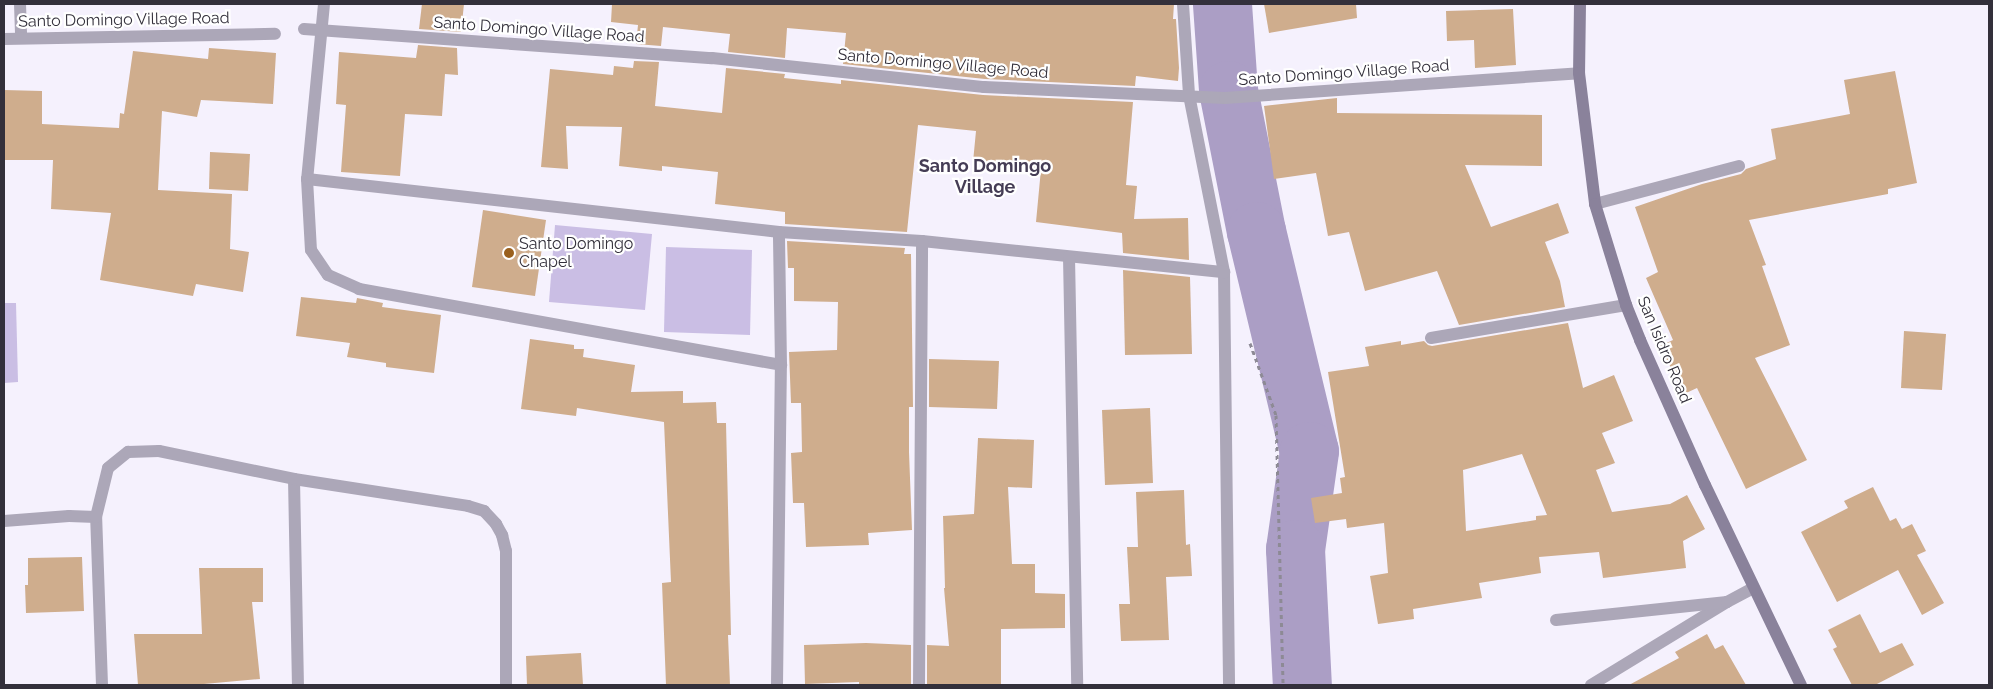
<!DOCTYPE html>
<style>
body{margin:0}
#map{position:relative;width:1993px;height:689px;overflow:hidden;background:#f5f1fd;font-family:Raleway,sans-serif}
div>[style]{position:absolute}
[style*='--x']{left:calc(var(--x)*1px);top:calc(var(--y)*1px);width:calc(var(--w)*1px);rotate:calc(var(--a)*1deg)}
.green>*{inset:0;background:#cabee4}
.river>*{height:59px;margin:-29.5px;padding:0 29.5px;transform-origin:29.5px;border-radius:29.5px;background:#ab9ec5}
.building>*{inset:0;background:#cfad8d}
.path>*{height:3px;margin-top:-1.5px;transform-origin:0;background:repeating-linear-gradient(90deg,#8d8a95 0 4px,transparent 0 8px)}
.lane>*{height:12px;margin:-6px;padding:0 6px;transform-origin:6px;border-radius:6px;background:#aca7b8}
.street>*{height:12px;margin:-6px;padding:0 6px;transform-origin:6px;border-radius:6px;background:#aca7b8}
.secondary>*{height:12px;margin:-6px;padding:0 6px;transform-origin:6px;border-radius:6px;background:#8a829b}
.dots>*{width:14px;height:14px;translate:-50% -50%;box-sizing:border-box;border:2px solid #fff;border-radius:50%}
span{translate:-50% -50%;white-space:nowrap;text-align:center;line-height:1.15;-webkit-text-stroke:4.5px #fff;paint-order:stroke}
.street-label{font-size:16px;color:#33303b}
.poi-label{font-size:16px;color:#33303b}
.left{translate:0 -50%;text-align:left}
.neighbourhood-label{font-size:18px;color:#453d55;font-weight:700}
.frame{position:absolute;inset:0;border:5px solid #33303b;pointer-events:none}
</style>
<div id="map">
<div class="green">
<div style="clip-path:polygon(555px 225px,652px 234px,645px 310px,549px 302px)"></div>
<div style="clip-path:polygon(666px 247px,752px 250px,750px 335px,664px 332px)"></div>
<div style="clip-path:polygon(4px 303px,16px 303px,18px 382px,4px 383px)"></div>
</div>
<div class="river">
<div style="--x:1222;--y:4;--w:86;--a:86"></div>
<div style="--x:1228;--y:90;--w:144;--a:78.8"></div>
<div style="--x:1256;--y:231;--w:226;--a:76.5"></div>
<div style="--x:1309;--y:451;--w:99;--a:98.1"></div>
<div style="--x:1295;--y:549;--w:136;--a:87.1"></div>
</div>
<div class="building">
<div style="clip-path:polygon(422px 4px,464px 4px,461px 32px,419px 29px)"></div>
<div style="clip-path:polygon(612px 4px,1174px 4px,1173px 19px,1176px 19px,1179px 68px,1178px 81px,1136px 76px,1135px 86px,985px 79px,843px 64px,846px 33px,787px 28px,785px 58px,728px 52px,730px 34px,663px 27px,661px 46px,636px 44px,638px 25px,611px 22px)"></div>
<div style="clip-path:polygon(1264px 4px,1356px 4px,1357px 18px,1269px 33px)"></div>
<div style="clip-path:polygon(1513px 9px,1516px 65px,1475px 68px,1474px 40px,1447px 41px,1446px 11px)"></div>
<div style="clip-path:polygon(418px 45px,457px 48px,458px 75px,445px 74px,442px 116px,405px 114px,400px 176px,341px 172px,346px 105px,336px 104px,339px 52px,416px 58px)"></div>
<div style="clip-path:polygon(209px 48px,276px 53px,273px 104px,201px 100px,197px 117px,162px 111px,158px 190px,232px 194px,230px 249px,249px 252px,243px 292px,196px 284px,193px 296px,100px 280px,111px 213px,51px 209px,53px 160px,4px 160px,4px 90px,42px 91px,42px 124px,119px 128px,120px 113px,124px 114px,133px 51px,208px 59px)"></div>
<div style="clip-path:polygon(634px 61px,659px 62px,655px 106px,722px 113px,726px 68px,785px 74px,784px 78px,841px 84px,841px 80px,983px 95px,1133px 102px,1126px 185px,1137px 186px,1134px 219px,1188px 218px,1189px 260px,1123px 253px,1122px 233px,1036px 222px,1041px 169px,973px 162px,976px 131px,918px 125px,907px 232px,785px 224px,785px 212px,715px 204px,718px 172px,662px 166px,662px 171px,619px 166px,622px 127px,566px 126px,568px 169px,541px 167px,550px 69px,613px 75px,614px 66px,633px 68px)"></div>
<div style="clip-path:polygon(1895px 71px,1917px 183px,1888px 189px,1888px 194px,1749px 220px,1766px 265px,1762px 266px,1790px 345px,1755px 358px,1807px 460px,1746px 489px,1697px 388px,1684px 394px,1660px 346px,1673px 340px,1646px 278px,1658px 272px,1635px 207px,1702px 184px,1741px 174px,1746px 169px,1776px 159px,1771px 129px,1850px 114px,1844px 80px)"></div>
<div style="clip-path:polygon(1337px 98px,1337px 113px,1542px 115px,1542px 166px,1465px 165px,1491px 227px,1558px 203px,1569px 233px,1545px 242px,1560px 281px,1565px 307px,1459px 325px,1437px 271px,1365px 291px,1349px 232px,1328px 236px,1316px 173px,1274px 179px,1264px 106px)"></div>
<div style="clip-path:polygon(210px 152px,250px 154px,248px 191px,209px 189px)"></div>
<div style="clip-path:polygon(483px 210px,546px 220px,535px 296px,472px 287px)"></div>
<div style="clip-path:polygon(787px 241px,905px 248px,904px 254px,911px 254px,913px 407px,909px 407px,909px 452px,912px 530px,868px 533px,869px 545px,806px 547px,804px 503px,793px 503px,791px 453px,802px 452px,801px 403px,791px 403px,789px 352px,837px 350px,838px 302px,794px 301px,794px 268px,788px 268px)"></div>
<div style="clip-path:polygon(1123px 270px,1190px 277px,1192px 354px,1125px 355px)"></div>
<div style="clip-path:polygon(301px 297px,356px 303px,357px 298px,383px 303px,382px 307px,441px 315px,434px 373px,386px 367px,386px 363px,347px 357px,350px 343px,296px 336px)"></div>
<div style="clip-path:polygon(evenodd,1568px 323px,1583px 388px,1614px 375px,1633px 421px,1602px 433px,1615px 463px,1596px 470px,1612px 512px,1670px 504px,1687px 495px,1705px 529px,1683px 541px,1686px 568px,1603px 578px,1599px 552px,1539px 557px,1541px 573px,1479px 583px,1482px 598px,1413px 609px,1414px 619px,1378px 624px,1370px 576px,1388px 573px,1384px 523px,1347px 528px,1346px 519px,1315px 523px,1311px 498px,1342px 493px,1340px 478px,1345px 477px,1328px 372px,1369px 366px,1365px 347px,1401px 341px,1401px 345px,1424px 341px,1428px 345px,1432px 346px,1568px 323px,1522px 454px,1547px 515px,1536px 516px,1536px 520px,1466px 531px,1463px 470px,1522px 454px)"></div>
<div style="clip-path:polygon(1904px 331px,1946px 334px,1942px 390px,1901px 388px)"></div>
<div style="clip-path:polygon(530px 339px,574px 345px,574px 349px,584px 349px,583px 357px,635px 365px,631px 392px,683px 391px,683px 403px,716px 402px,717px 423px,726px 423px,731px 635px,728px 635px,730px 685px,666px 685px,662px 583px,671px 582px,664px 422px,577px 408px,576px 416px,521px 409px)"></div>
<div style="clip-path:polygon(929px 359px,999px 361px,997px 409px,929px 407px)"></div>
<div style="clip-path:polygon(1150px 408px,1153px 483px,1105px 485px,1102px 410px)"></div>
<div style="clip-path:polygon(978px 438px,1034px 440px,1032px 488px,1008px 487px,1012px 564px,1035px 564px,1035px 593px,1065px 594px,1065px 628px,1001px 629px,1001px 685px,927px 685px,927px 645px,949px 646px,944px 588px,945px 588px,943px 516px,974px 514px)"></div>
<div style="clip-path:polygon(1873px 487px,1890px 521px,1896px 518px,1902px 529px,1912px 524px,1926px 551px,1917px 555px,1944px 603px,1922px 615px,1898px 570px,1837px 602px,1801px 532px,1848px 508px,1844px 501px)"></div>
<div style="clip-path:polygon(1184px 490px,1186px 545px,1190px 544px,1192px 576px,1166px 577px,1169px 640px,1121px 641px,1119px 604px,1130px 604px,1127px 547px,1138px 547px,1136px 492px)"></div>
<div style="clip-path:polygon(82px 557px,84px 611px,26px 613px,25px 585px,28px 585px,28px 558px)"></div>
<div style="clip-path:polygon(199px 568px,263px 568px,263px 602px,252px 602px,260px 679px,193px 685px,138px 685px,134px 634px,202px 634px)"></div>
<div style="clip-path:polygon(1860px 614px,1880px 653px,1902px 643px,1914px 665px,1875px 685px,1852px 685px,1833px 649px,1837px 647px,1828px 630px)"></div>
<div style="clip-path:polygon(1707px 634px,1715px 649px,1723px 645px,1746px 685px,1629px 685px,1679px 658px,1675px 652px)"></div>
<div style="clip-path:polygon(866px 643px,911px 645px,911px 685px,859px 685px,859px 682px,805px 684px,804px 645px)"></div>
<div style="clip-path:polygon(581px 653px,583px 685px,527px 685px,526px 656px)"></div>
</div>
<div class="path">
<div style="--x:1250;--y:343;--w:77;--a:70.1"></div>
<div style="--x:1276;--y:415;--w:270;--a:88.5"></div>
</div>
<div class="lane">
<div style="--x:20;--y:4;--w:33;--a:88"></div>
<div style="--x:1591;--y:685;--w:159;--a:-31.4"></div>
</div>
<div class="street">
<div style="--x:324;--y:4;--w:176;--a:95.5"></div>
<div style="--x:307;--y:179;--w:71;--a:86.8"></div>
<div style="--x:311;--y:250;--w:30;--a:56"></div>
<div style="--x:328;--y:275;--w:34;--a:24"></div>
<div style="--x:359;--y:289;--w:429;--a:10.2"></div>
<div style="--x:1183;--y:4;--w:91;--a:86.2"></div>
<div style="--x:1189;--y:95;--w:180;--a:78.8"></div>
<div style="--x:1224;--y:272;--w:413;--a:89.3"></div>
<div style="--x:304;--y:29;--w:409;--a:4.1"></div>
<div style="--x:712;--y:58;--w:274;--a:6.1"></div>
<div style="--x:984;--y:87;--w:241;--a:2.6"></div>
<div style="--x:1225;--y:98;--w:355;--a:-4"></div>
<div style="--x:4;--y:39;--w:271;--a:-1.1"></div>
<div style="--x:307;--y:179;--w:475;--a:6.4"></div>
<div style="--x:779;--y:232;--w:143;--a:3.6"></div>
<div style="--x:922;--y:241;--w:304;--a:5.9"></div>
<div style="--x:1595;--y:204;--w:149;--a:-14.8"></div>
<div style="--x:1069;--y:257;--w:428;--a:88.9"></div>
<div style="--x:1431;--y:338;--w:198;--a:-9.6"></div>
<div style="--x:294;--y:479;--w:206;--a:88.9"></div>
<div style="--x:4;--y:521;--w:65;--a:-4.4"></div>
<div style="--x:69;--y:516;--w:27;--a:2"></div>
<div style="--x:1556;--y:620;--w:172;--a:-6"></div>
<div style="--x:1727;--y:602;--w:30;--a:-28"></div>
<div style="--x:102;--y:685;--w:168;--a:-92"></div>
<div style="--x:96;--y:517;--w:50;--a:-76.2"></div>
<div style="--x:108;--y:468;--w:26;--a:-39"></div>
<div style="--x:128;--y:452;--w:31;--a:-2"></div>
<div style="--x:159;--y:451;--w:138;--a:11.7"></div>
<div style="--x:294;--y:479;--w:176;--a:8.8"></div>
<div style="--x:468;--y:506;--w:17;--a:17"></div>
<div style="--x:484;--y:511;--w:18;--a:47"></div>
<div style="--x:496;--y:524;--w:13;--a:61"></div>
<div style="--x:502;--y:535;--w:16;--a:76"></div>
<div style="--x:506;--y:551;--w:134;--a:90"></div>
<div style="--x:777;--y:685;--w:320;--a:-89.3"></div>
<div style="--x:781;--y:365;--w:133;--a:-90.9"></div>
<div style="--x:919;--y:685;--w:444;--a:-89.6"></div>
</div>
<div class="secondary">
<div style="--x:1580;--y:4;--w:69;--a:90.8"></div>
<div style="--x:1579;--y:73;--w:132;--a:83"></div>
<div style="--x:1595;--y:204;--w:106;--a:72.9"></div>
<div style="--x:1626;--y:305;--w:38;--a:68"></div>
<div style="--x:1640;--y:340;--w:159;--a:65.9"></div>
<div style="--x:1705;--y:485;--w:222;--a:64.4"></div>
</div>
<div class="dots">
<div style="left:509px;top:253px;background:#9a601e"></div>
</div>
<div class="street-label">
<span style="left:124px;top:20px;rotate:-1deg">Santo Domingo Village Road</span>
<span style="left:539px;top:30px;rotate:4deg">Santo Domingo Village Road</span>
<span style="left:943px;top:64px;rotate:5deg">Santo Domingo Village Road</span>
<span style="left:1344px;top:73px;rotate:-4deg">Santo Domingo Village Road</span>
<span style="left:1664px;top:350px;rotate:67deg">San Isidro Road</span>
</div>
<div class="poi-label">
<span class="left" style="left:519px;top:253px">Santo Domingo<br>Chapel</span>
</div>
<div class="neighbourhood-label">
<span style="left:985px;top:177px">Santo Domingo<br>Village</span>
</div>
<div class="frame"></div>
</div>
